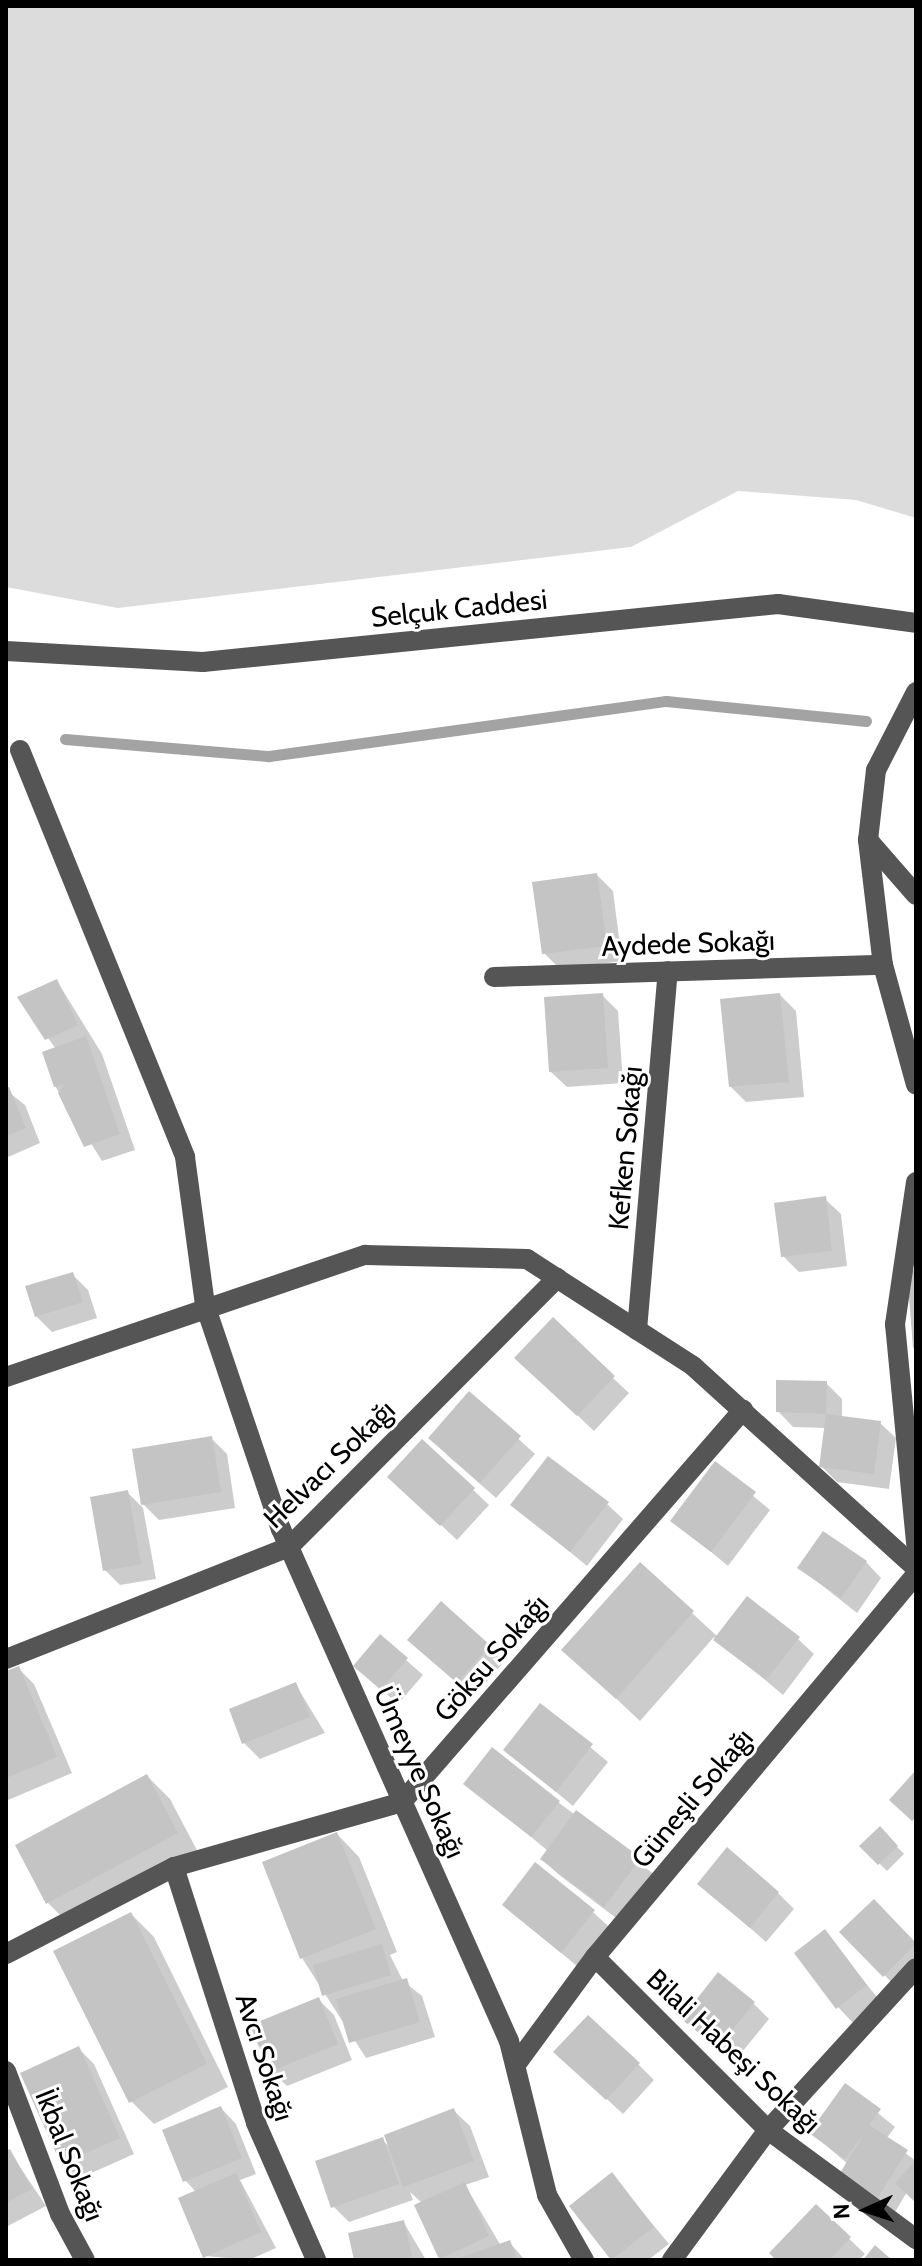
<!DOCTYPE html>
<meta charset="utf-8">
<style>
body{margin:0}
#map{position:relative;width:922px;height:2266px;overflow:hidden;background:#fff;font-family:Cabin,sans-serif}
div>[style]{position:absolute}
[style*='--x']{left:calc(var(--x)*1px);top:calc(var(--y)*1px);width:calc(var(--w)*1px);rotate:calc(var(--a)*1deg)}
.green>*{inset:0;background:#dcdcdc}
.shadow>*{inset:0;background:#0003}
.stream>*{height:11px;margin:-5.5px;padding:0 5.5px;transform-origin:5.5px;border-radius:5.5px;background:#a3a3a3}
.building>*{inset:0;background:#c4c4c4}
.minor>*{height:20px;margin:-10px;padding:0 10px;transform-origin:10px;border-radius:10px;background:#555}
span{translate:-50% -50%;white-space:nowrap;text-align:center;line-height:1.15;-webkit-text-stroke:6px #fff;paint-order:stroke}
.street-label{font-size:28px;color:#000}
.frame{position:absolute;inset:0;border:8px solid #000;pointer-events:none}
.north{position:absolute;left:826px;top:2170px;width:80px;height:80px;-webkit-text-stroke:6px #fff;paint-order:stroke;rotate:267deg;font-size:22px;font-weight:700;line-height:32px;text-align:center;color:#000}
.north::after{content:'';display:block;margin:auto;width:28px;height:36px;background:#000;clip-path:polygon(50% 0,100% 100%,50% 72%,0 100%)}
</style>
<div id="map">
<div class="green">
<div style="clip-path:polygon(6px 6px,916px 6px,916px 518px,856px 500px,738px 491px,631px 547px,118px 608px,6px 587px)"></div>
</div>
<div class="shadow">
<div style="clip-path:polygon(597px 875px,613px 891px,622px 961px,560px 969px,544px 953px)"></div>
<div style="clip-path:polygon(57px 981px,102px 1054px,135px 1150px,102px 1161px,55px 1086px,56px 1049px,19px 998px)"></div>
<div style="clip-path:polygon(602px 995px,618px 1011px,623px 1083px,567px 1087px,551px 1072px)"></div>
<div style="clip-path:polygon(780px 995px,796px 1011px,804px 1097px,746px 1102px,731px 1087px)"></div>
<div style="clip-path:polygon(6px 1090px,25px 1105px,40px 1143px,6px 1158px)"></div>
<div style="clip-path:polygon(825px 1199px,841px 1214px,847px 1266px,799px 1272px,783px 1256px)"></div>
<div style="clip-path:polygon(72px 1274px,88px 1290px,97px 1318px,52px 1332px,36px 1316px)"></div>
<div style="clip-path:polygon(533px 1373px,613px 1378px,629px 1393px,594px 1431px)"></div>
<div style="clip-path:polygon(826px 1383px,842px 1399px,842px 1418px,880px 1423px,896px 1438px,889px 1489px,837px 1482px,821px 1466px,826px 1428px,793px 1427px,778px 1411px)"></div>
<div style="clip-path:polygon(469px 1394px,535px 1454px,496px 1498px,446px 1454px)"></div>
<div style="clip-path:polygon(211px 1438px,227px 1454px,235px 1508px,159px 1520px,143px 1504px)"></div>
<div style="clip-path:polygon(423px 1442px,489px 1505px,457px 1540px,406px 1492px)"></div>
<div style="clip-path:polygon(715px 1464px,770px 1510px,728px 1566px,673px 1520px)"></div>
<div style="clip-path:polygon(127px 1492px,143px 1508px,156px 1579px,120px 1585px,105px 1570px)"></div>
<div style="clip-path:polygon(607px 1504px,623px 1519px,587px 1566px,513px 1505px)"></div>
<div style="clip-path:polygon(866px 1562px,881px 1578px,857px 1613px,800px 1568px)"></div>
<div style="clip-path:polygon(640px 1565px,718px 1637px,798px 1639px,814px 1654px,783px 1695px,714px 1637px,640px 1721px,564px 1650px)"></div>
<div style="clip-path:polygon(380px 1637px,423px 1675px,398px 1704px,355px 1666px)"></div>
<div style="clip-path:polygon(489px 1646px,504px 1662px,473px 1697px,426px 1655px)"></div>
<div style="clip-path:polygon(18px 1668px,34px 1684px,72px 1773px,8px 1800px,6px 1674px)"></div>
<div style="clip-path:polygon(296px 1685px,325px 1733px,260px 1759px,244px 1743px)"></div>
<div style="clip-path:polygon(541px 1706px,608px 1762px,573px 1806px,506px 1750px)"></div>
<div style="clip-path:polygon(147px 1776px,170px 1799px,200px 1856px,63px 1918px,48px 1903px)"></div>
<div style="clip-path:polygon(466px 1783px,558px 1802px,655px 1875px,620px 1921px,558px 1874px,542px 1859px,548px 1851px)"></div>
<div style="clip-path:polygon(880px 1829px,904px 1854px,887px 1871px,862px 1846px)"></div>
<div style="clip-path:polygon(337px 1834px,359px 1857px,397px 1952px,390px 1955px,403px 1981px,422px 1996px,435px 2037px,366px 2058px,302px 1958px)"></div>
<div style="clip-path:polygon(699px 1883px,778px 1893px,794px 1909px,766px 1942px)"></div>
<div style="clip-path:polygon(874px 1902px,916px 1945px,916px 1976px,900px 1991px,842px 1932px)"></div>
<div style="clip-path:polygon(504px 1905px,593px 1912px,609px 1927px,578px 1967px)"></div>
<div style="clip-path:polygon(131px 1914px,154px 1937px,228px 2087px,154px 2124px,131px 2101px)"></div>
<div style="clip-path:polygon(824px 1932px,881px 2002px,853px 2023px,838px 2007px)"></div>
<div style="clip-path:polygon(318px 1999px,334px 2015px,352px 2060px,287px 2086px,271px 2071px)"></div>
<div style="clip-path:polygon(753px 2003px,769px 2019px,734px 2062px,684px 2019px)"></div>
<div style="clip-path:polygon(79px 2049px,94px 2064px,134px 2154px,78px 2179px,63px 2163px)"></div>
<div style="clip-path:polygon(638px 2064px,654px 2080px,623px 2114px,572px 2067px)"></div>
<div style="clip-path:polygon(845px 2086px,895px 2127px,886px 2139px,916px 2161px,916px 2201px,907px 2192px,895px 2212px,858px 2188px,848px 2164px,811px 2133px)"></div>
<div style="clip-path:polygon(221px 2108px,236px 2124px,256px 2174px,240px 2180px,276px 2248px,249px 2260px,205px 2256px,196px 2192px,185px 2180px)"></div>
<div style="clip-path:polygon(454px 2111px,470px 2126px,489px 2177px,465px 2185px,501px 2246px,509px 2242px,525px 2260px,443px 2260px,422px 2203px,410px 2192px,413px 2200px,349px 2222px,333px 2206px,382px 2140px,391px 2148px)"></div>
<div style="clip-path:polygon(10px 2152px,46px 2206px,6px 2227px,6px 2153px)"></div>
<div style="clip-path:polygon(612px 2175px,669px 2244px,648px 2260px,614px 2260px,572px 2206px)"></div>
<div style="clip-path:polygon(816px 2207px,865px 2254px,859px 2260px,779px 2260px)"></div>
<div style="clip-path:polygon(404px 2223px,426px 2260px,356px 2260px)"></div>
</div>
<div class="stream">
<div style="--x:65;--y:739;--w:205;--a:4.8"></div>
<div style="--x:269;--y:756;--w:401;--a:-7.9"></div>
<div style="--x:666;--y:701;--w:201;--a:5.7"></div>
</div>
<div class="building">
<div style="clip-path:polygon(597px 873px,607px 946px,542px 954px,532px 882px)"></div>
<div style="clip-path:polygon(57px 979px,78px 1025px,45px 1040px,17px 997px)"></div>
<div style="clip-path:polygon(603px 993px,608px 1068px,549px 1072px,544px 997px)"></div>
<div style="clip-path:polygon(780px 993px,789px 1082px,729px 1087px,720px 999px)"></div>
<div style="clip-path:polygon(86px 1036px,120px 1134px,84px 1147px,58px 1093px,65px 1084px,54px 1087px,42px 1052px)"></div>
<div style="clip-path:polygon(9px 1087px,26px 1128px,6px 1136px,6px 1088px)"></div>
<div style="clip-path:polygon(826px 1196px,832px 1251px,781px 1257px,774px 1203px)"></div>
<div style="clip-path:polygon(916px 1270px,916px 1348px,913px 1348px,907px 1271px)"></div>
<div style="clip-path:polygon(73px 1272px,83px 1302px,35px 1317px,25px 1286px)"></div>
<div style="clip-path:polygon(553px 1317px,615px 1376px,577px 1416px,514px 1358px)"></div>
<div style="clip-path:polygon(776px 1380px,827px 1381px,826px 1414px,881px 1421px,874px 1474px,819px 1467px,826px 1414px,776px 1412px)"></div>
<div style="clip-path:polygon(469px 1391px,521px 1436px,480px 1483px,428px 1438px)"></div>
<div style="clip-path:polygon(212px 1436px,221px 1492px,141px 1505px,132px 1449px)"></div>
<div style="clip-path:polygon(422px 1439px,475px 1488px,440px 1526px,387px 1477px)"></div>
<div style="clip-path:polygon(548px 1456px,609px 1502px,570px 1552px,510px 1505px)"></div>
<div style="clip-path:polygon(715px 1461px,756px 1492px,711px 1552px,670px 1521px)"></div>
<div style="clip-path:polygon(128px 1490px,141px 1564px,103px 1571px,90px 1497px)"></div>
<div style="clip-path:polygon(823px 1531px,867px 1561px,841px 1598px,797px 1568px)"></div>
<div style="clip-path:polygon(640px 1562px,694px 1611px,616px 1699px,561px 1650px)"></div>
<div style="clip-path:polygon(747px 1596px,800px 1637px,766px 1680px,713px 1640px)"></div>
<div style="clip-path:polygon(441px 1601px,490px 1645px,457px 1683px,407px 1640px)"></div>
<div style="clip-path:polygon(380px 1634px,408px 1658px,381px 1690px,353px 1666px)"></div>
<div style="clip-path:polygon(19px 1666px,57px 1757px,6px 1778px,6px 1671px)"></div>
<div style="clip-path:polygon(296px 1682px,310px 1717px,242px 1744px,229px 1709px)"></div>
<div style="clip-path:polygon(540px 1703px,593px 1744px,556px 1792px,503px 1750px)"></div>
<div style="clip-path:polygon(492px 1747px,560px 1801px,531px 1837px,463px 1784px)"></div>
<div style="clip-path:polygon(916px 1770px,916px 1817px,912px 1821px,889px 1800px)"></div>
<div style="clip-path:polygon(147px 1774px,178px 1833px,46px 1904px,15px 1845px)"></div>
<div style="clip-path:polygon(576px 1810px,641px 1858px,604px 1907px,540px 1859px)"></div>
<div style="clip-path:polygon(880px 1826px,898px 1846px,878px 1865px,859px 1846px)"></div>
<div style="clip-path:polygon(337px 1832px,376px 1929px,300px 1959px,262px 1862px)"></div>
<div style="clip-path:polygon(727px 1847px,779px 1892px,750px 1928px,697px 1884px)"></div>
<div style="clip-path:polygon(535px 1862px,595px 1910px,561px 1953px,502px 1905px)"></div>
<div style="clip-path:polygon(874px 1899px,916px 1943px,883px 1977px,839px 1932px)"></div>
<div style="clip-path:polygon(131px 1912px,207px 2064px,129px 2103px,53px 1951px)"></div>
<div style="clip-path:polygon(825px 1929px,867px 1985px,836px 2009px,794px 1953px)"></div>
<div style="clip-path:polygon(382px 1944px,391px 1975px,322px 1996px,313px 1965px)"></div>
<div style="clip-path:polygon(718px 1972px,755px 2002px,718px 2048px,681px 2019px)"></div>
<div style="clip-path:polygon(407px 1978px,420px 2022px,349px 2043px,336px 1999px)"></div>
<div style="clip-path:polygon(319px 1997px,338px 2044px,269px 2072px,250px 2025px)"></div>
<div style="clip-path:polygon(588px 2015px,640px 2063px,606px 2100px,553px 2052px)"></div>
<div style="clip-path:polygon(79px 2046px,120px 2138px,61px 2164px,20px 2073px)"></div>
<div style="clip-path:polygon(845px 2083px,881px 2109px,869px 2125px,908px 2150px,878px 2197px,840px 2173px,865px 2132px,845px 2159px,809px 2133px)"></div>
<div style="clip-path:polygon(221px 2106px,242px 2158px,183px 2182px,162px 2130px)"></div>
<div style="clip-path:polygon(454px 2108px,474px 2161px,403px 2187px,384px 2135px)"></div>
<div style="clip-path:polygon(383px 2137px,399px 2184px,331px 2208px,315px 2161px)"></div>
<div style="clip-path:polygon(10px 2149px,32px 2189px,6px 2203px,6px 2151px)"></div>
<div style="clip-path:polygon(916px 2160px,916px 2203px,895px 2183px)"></div>
<div style="clip-path:polygon(612px 2172px,654px 2227px,611px 2260px,569px 2206px)"></div>
<div style="clip-path:polygon(236px 2173px,261px 2232px,203px 2258px,178px 2198px)"></div>
<div style="clip-path:polygon(465px 2182px,489px 2236px,439px 2259px,414px 2205px)"></div>
<div style="clip-path:polygon(816px 2204px,851px 2237px,829px 2260px,776px 2260px,769px 2253px)"></div>
<div style="clip-path:polygon(404px 2220px,413px 2260px,354px 2260px,348px 2233px)"></div>
<div style="clip-path:polygon(510px 2240px,517px 2260px,455px 2260px)"></div>
<div style="clip-path:polygon(875px 2245px,892px 2260px,863px 2260px)"></div>
</div>
<div class="minor">
<div style="--x:6;--y:651;--w:197;--a:3.2"></div>
<div style="--x:203;--y:662;--w:578;--a:-5.76"></div>
<div style="--x:778;--y:604;--w:139;--a:7.8"></div>
<div style="--x:916;--y:692;--w:88;--a:117.1"></div>
<div style="--x:876;--y:770;--w:70;--a:96.5"></div>
<div style="--x:868;--y:840;--w:126;--a:83.2"></div>
<div style="--x:883;--y:965;--w:124;--a:74.6"></div>
<div style="--x:20;--y:750;--w:439;--a:67.9"></div>
<div style="--x:185;--y:1157;--w:149;--a:82.3"></div>
<div style="--x:205;--y:1305;--w:237;--a:71.3"></div>
<div style="--x:281;--y:1529;--w:560;--a:66"></div>
<div style="--x:509;--y:2041;--w:159;--a:76.1"></div>
<div style="--x:547;--y:2195;--w:75;--a:60.4"></div>
<div style="--x:868;--y:840;--w:73;--a:48.9"></div>
<div style="--x:494;--y:977;--w:389;--a:-1.8"></div>
<div style="--x:916;--y:1182;--w:144;--a:98.4"></div>
<div style="--x:895;--y:1324;--w:221;--a:84.5"></div>
<div style="--x:637;--y:1330;--w:360;--a:-85.1"></div>
<div style="--x:6;--y:1377;--w:379;--a:-18.8"></div>
<div style="--x:365;--y:1255;--w:162;--a:1.4"></div>
<div style="--x:527;--y:1259;--w:197;--a:32.8"></div>
<div style="--x:693;--y:1366;--w:301;--a:42.2"></div>
<div style="--x:6;--y:1659;--w:304;--a:-21.6"></div>
<div style="--x:289;--y:1547;--w:380;--a:-45.1"></div>
<div style="--x:174;--y:1867;--w:269;--a:72.2"></div>
<div style="--x:256;--y:2123;--w:150;--a:66.3"></div>
<div style="--x:6;--y:1954;--w:189;--a:-27.4"></div>
<div style="--x:174;--y:1867;--w:237;--a:-15.9"></div>
<div style="--x:402;--y:1802;--w:520;--a:-48.98"></div>
<div style="--x:595;--y:1957;--w:245;--a:45"></div>
<div style="--x:768;--y:2130;--w:184;--a:36.4"></div>
<div style="--x:517;--y:2063;--w:132;--a:-53.7"></div>
<div style="--x:595;--y:1957;--w:500;--a:-50"></div>
<div style="--x:6;--y:2071;--w:153;--a:69.3"></div>
<div style="--x:60;--y:2214;--w:52;--a:61.5"></div>
<div style="--x:672;--y:2260;--w:162;--a:-53.6"></div>
<div style="--x:768;--y:2130;--w:219;--a:-47.6"></div>
</div>
<div class="street-label">
<span style="left:459px;top:608px;rotate:-6deg">Selçuk Caddesi</span>
<span style="left:688px;top:943px;rotate:-2deg">Aydede Sokağı</span>
<span style="left:625px;top:1148px;rotate:-85deg">Kefken Sokağı</span>
<span style="left:329px;top:1464px;rotate:-44deg">Helvacı Sokağı</span>
<span style="left:491px;top:1658px;rotate:-49deg">Göksu Sokağı</span>
<span style="left:420px;top:1772px;rotate:66deg">Ümeyye Sokağı</span>
<span style="left:692px;top:1798px;rotate:-50deg">Güneşli Sokağı</span>
<span style="left:734px;top:2051px;rotate:43deg">Bilali Habeşi Sokağı</span>
<span style="left:265px;top:2057px;rotate:72deg">Avcı Sokağı</span>
<span style="left:70px;top:2155px;rotate:68deg">İkbal Sokağı</span>
</div>
<div class="frame"></div>
<div class="north">N</div>
</div>
